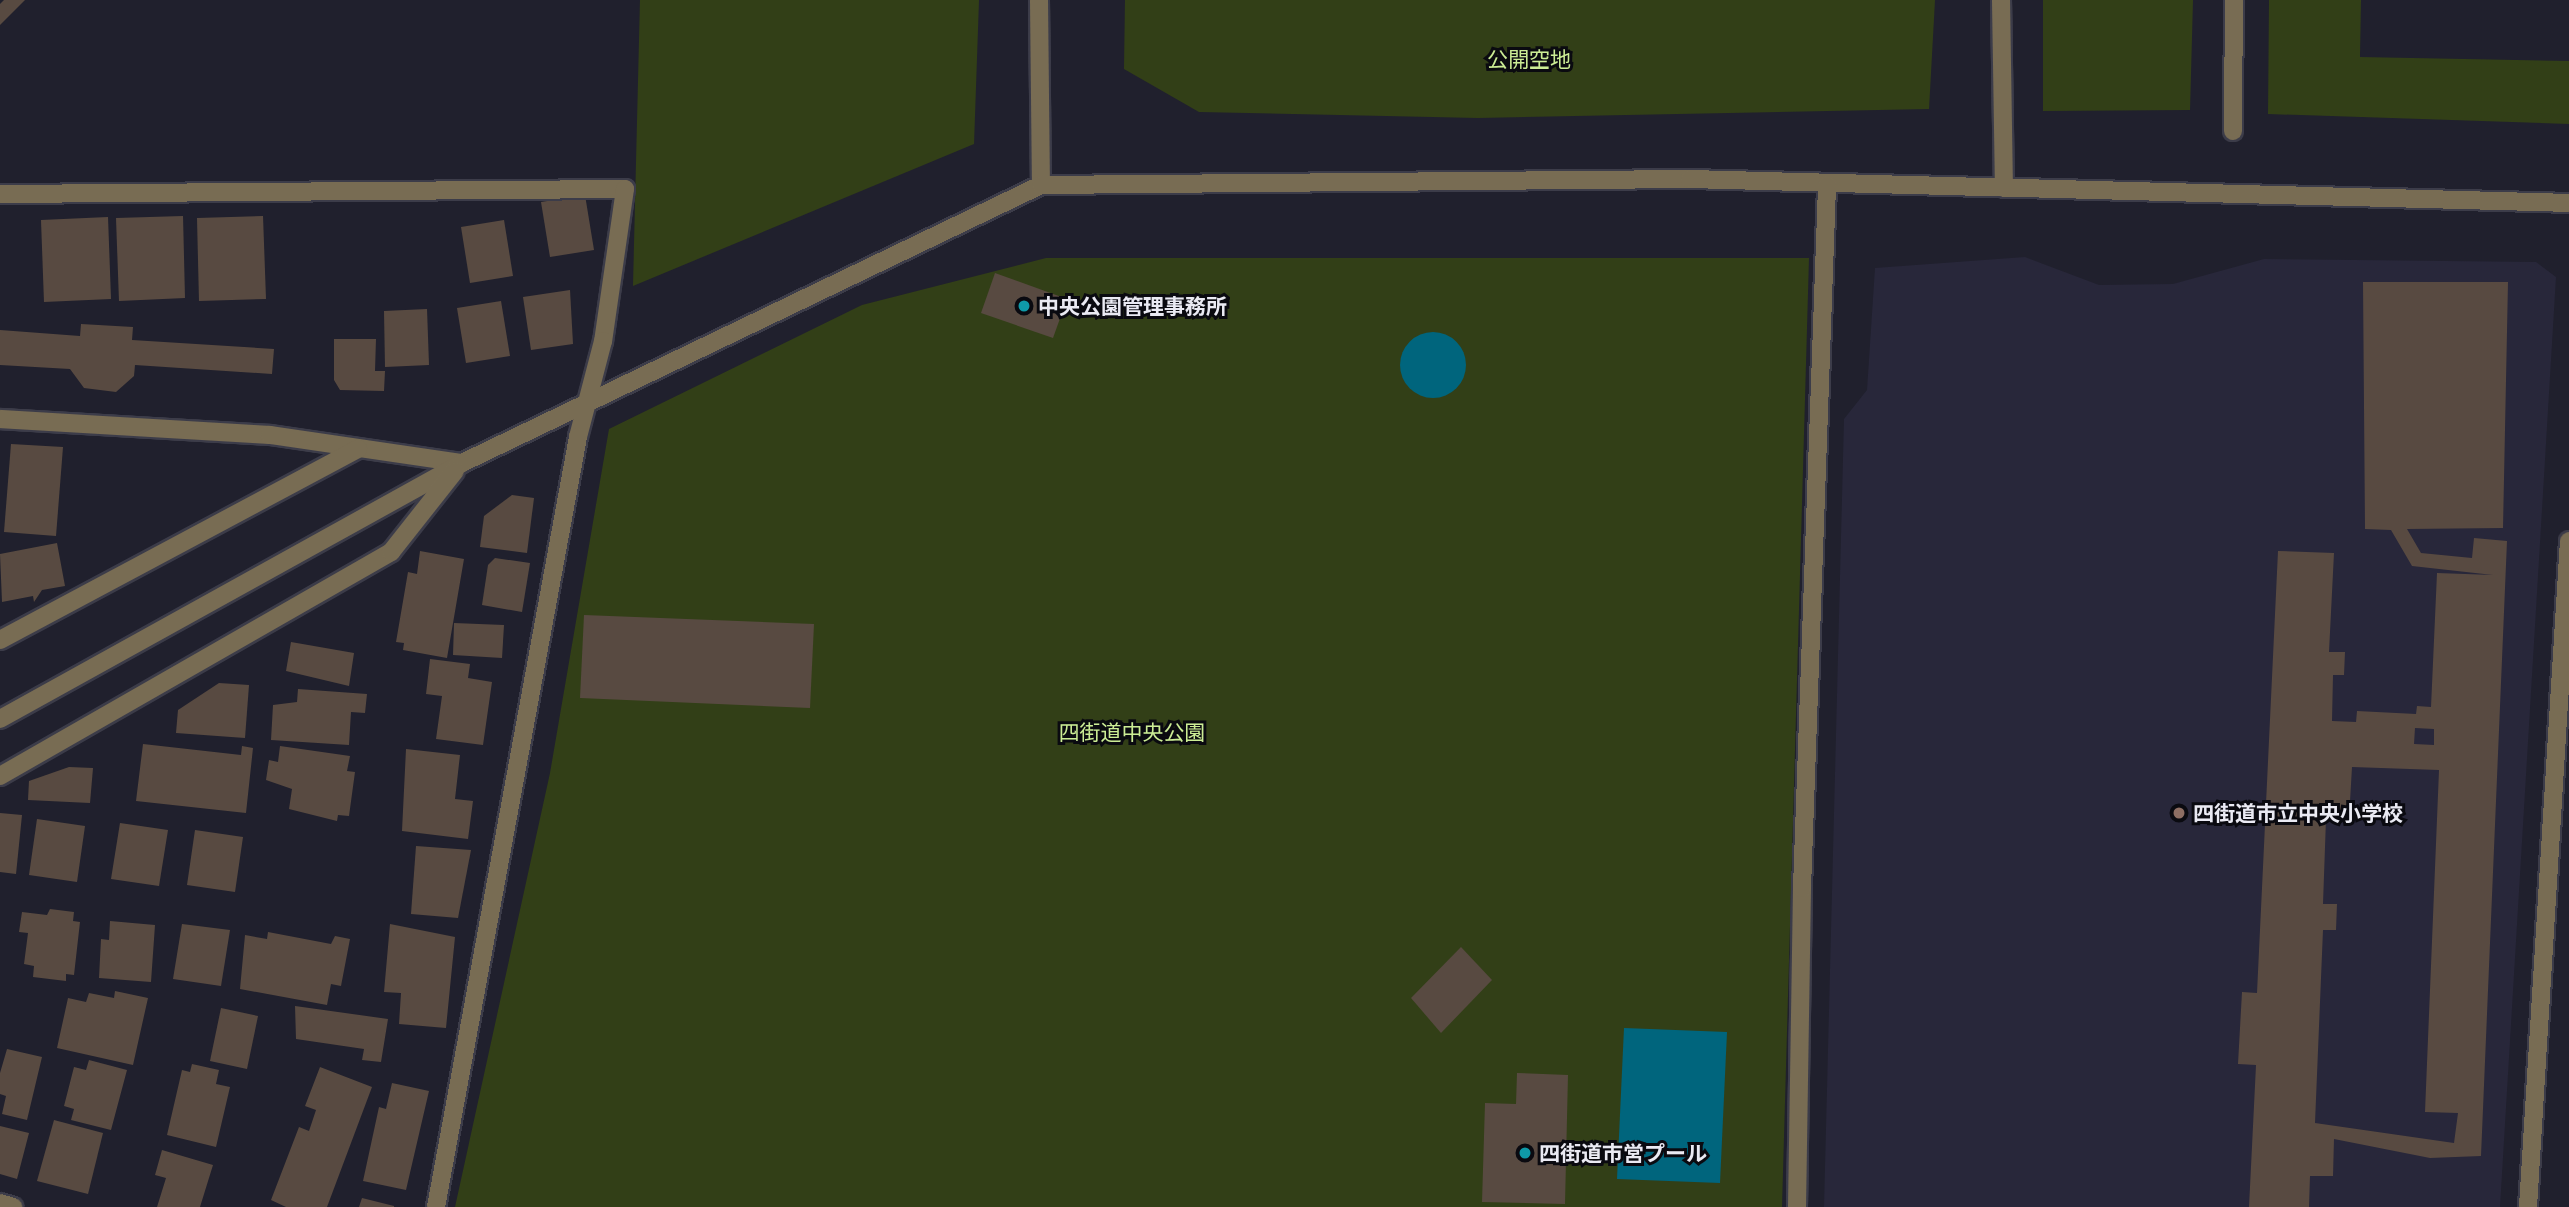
<!DOCTYPE html>
<meta charset="utf-8">
<style>
body{margin:0}
#map{position:relative;width:2569px;height:1207px;overflow:hidden;background:#20202d;font-family:Commissioner,"Noto Sans JP",sans-serif}
div>[style]{position:absolute}
[style*='--x']{left:calc(var(--x)*1px);top:calc(var(--y)*1px);width:calc(var(--w)*1px);rotate:calc(var(--a)*1deg)}
.built>*{inset:0;background:#28273a}
.green>*{inset:0;background:#323f17}
.water>*{inset:0;background:#00657d}
.round{border-radius:50%}
.building>*{inset:0;background:#584a41}
.roads{filter:drop-shadow(2px 0 #3c3c49) drop-shadow(-2px 0 #3c3c49) drop-shadow(0 2px #3c3c49) drop-shadow(0 -2px #3c3c49)}
.minor>*{height:18px;margin:-9px;padding:0 9px;transform-origin:9px;border-radius:9px;background:#786c53}
.dots>*{width:19px;height:19px;translate:-50% -50%;box-sizing:border-box;border:4px solid #0a0a10;border-radius:50%}
span{translate:-50% -50%;white-space:nowrap;text-align:center;line-height:1.15;-webkit-text-stroke:6px #0a0a10;paint-order:stroke}
.park-label{font-size:21px;color:#cced95}
.poi-label{font-size:21px;color:#eaeaf3;font-weight:700}
.left{translate:0 -50%;text-align:left}
</style>
<div id="map">
<div class="built">
<div style="clip-path:polygon(2025px 257px,2099px 285px,2173px 284px,2264px 259px,2536px 262px,2556px 277px,2500px 1207px,1824px 1207px,1844px 419px,1867px 390px,1875px 268px)"></div>
</div>
<div class="green">
<div style="clip-path:polygon(640px 0,979px 0,974px 144px,633px 286px)"></div>
<div style="clip-path:polygon(1125px 0,1935px 0,1929px 109px,1478px 118px,1199px 112px,1124px 69px)"></div>
<div style="clip-path:polygon(2043px 0,2193px 0,2190px 110px,2043px 111px)"></div>
<div style="clip-path:polygon(2269px 0,2361px 0,2360px 57px,2569px 61px,2569px 124px,2268px 114px)"></div>
<div style="clip-path:polygon(1046px 258px,1809px 258px,1782px 1207px,455px 1207px,550px 773px,609px 429px,862px 305px)"></div>
</div>
<div class="water">
<div class="round" style="left:1400px;top:332px;width:66px;height:66px"></div>
<div style="clip-path:polygon(1624px 1028px,1727px 1032px,1720px 1183px,1617px 1179px)"></div>
</div>
<div class="building">
<div style="clip-path:polygon(4px 0,25px 0,0 25px,0 4px)"></div>
<div style="clip-path:polygon(585px 195px,594px 250px,550px 257px,541px 202px)"></div>
<div style="clip-path:polygon(183px 216px,185px 298px,119px 301px,116px 218px)"></div>
<div style="clip-path:polygon(263px 216px,266px 299px,199px 301px,197px 218px)"></div>
<div style="clip-path:polygon(108px 217px,111px 299px,44px 302px,41px 220px)"></div>
<div style="clip-path:polygon(504px 220px,513px 276px,470px 283px,461px 227px)"></div>
<div style="clip-path:polygon(995px 273px,1067px 299px,1053px 338px,981px 313px)"></div>
<div style="clip-path:polygon(evenodd,2363px 282px,2508px 282px,2503px 528px,2407px 529px,2421px 553px,2472px 558px,2474px 538px,2507px 541px,2481px 1156px,2430px 1158px,2334px 1139px,2333px 1176px,2310px 1176px,2309px 1207px,2249px 1207px,2256px 1065px,2238px 1064px,2242px 992px,2257px 993px,2278px 551px,2334px 553px,2329px 652px,2345px 652px,2344px 675px,2333px 675px,2332px 721px,2356px 722px,2357px 711px,2416px 714px,2417px 706px,2431px 707px,2437px 573px,2493px 575px,2412px 566px,2391px 530px,2365px 529px,2363px 282px,2415px 728px,2434px 729px,2434px 745px,2414px 744px,2415px 728px,2363px 282px,2352px 767px,2439px 770px,2425px 1112px,2458px 1113px,2454px 1143px,2315px 1123px,2323px 930px,2336px 930px,2337px 904px,2323px 904px,2326px 819px,2349px 819px,2352px 767px)"></div>
<div style="clip-path:polygon(570px 290px,573px 344px,531px 350px,523px 297px)"></div>
<div style="clip-path:polygon(501px 301px,510px 356px,466px 363px,457px 308px)"></div>
<div style="clip-path:polygon(427px 309px,429px 365px,385px 367px,384px 311px)"></div>
<div style="clip-path:polygon(81px 324px,133px 327px,132px 340px,274px 349px,272px 374px,135px 365px,134px 376px,116px 392px,84px 388px,70px 369px,0 365px,0 330px,80px 336px)"></div>
<div style="clip-path:polygon(334px 339px,376px 339px,375px 371px,385px 371px,384px 391px,340px 390px,334px 380px)"></div>
<div style="clip-path:polygon(11px 444px,63px 447px,56px 536px,4px 532px)"></div>
<div style="clip-path:polygon(512px 495px,534px 498px,527px 553px,480px 547px,484px 516px)"></div>
<div style="clip-path:polygon(57px 543px,65px 586px,42px 590px,34px 602px,33px 596px,2px 602px,0 554px)"></div>
<div style="clip-path:polygon(420px 551px,464px 559px,447px 658px,403px 650px,404px 643px,396px 642px,408px 572px,417px 574px)"></div>
<div style="clip-path:polygon(495px 558px,530px 563px,522px 612px,482px 605px,488px 565px)"></div>
<div style="clip-path:polygon(584px 615px,814px 624px,810px 708px,580px 698px)"></div>
<div style="clip-path:polygon(454px 623px,504px 625px,502px 658px,453px 655px)"></div>
<div style="clip-path:polygon(291px 642px,354px 653px,349px 686px,286px 671px)"></div>
<div style="clip-path:polygon(430px 659px,470px 664px,468px 678px,492px 682px,483px 745px,436px 739px,442px 696px,426px 694px)"></div>
<div style="clip-path:polygon(219px 683px,249px 685px,245px 738px,176px 733px,178px 710px)"></div>
<div style="clip-path:polygon(298px 689px,367px 694px,365px 713px,351px 712px,349px 745px,271px 740px,273px 705px,297px 702px)"></div>
<div style="clip-path:polygon(143px 744px,241px 755px,242px 746px,253px 748px,246px 813px,136px 801px)"></div>
<div style="clip-path:polygon(280px 746px,350px 756px,347px 771px,355px 772px,349px 816px,338px 815px,337px 821px,289px 809px,292px 789px,266px 780px,269px 760px,278px 762px)"></div>
<div style="clip-path:polygon(406px 749px,460px 755px,455px 799px,473px 801px,468px 839px,402px 831px)"></div>
<div style="clip-path:polygon(69px 767px,93px 768px,90px 803px,28px 800px,29px 781px)"></div>
<div style="clip-path:polygon(0 813px,22px 815px,16px 874px,0 872px)"></div>
<div style="clip-path:polygon(37px 819px,85px 826px,77px 882px,29px 875px)"></div>
<div style="clip-path:polygon(120px 823px,168px 830px,159px 886px,111px 879px)"></div>
<div style="clip-path:polygon(195px 830px,243px 837px,235px 892px,187px 885px)"></div>
<div style="clip-path:polygon(416px 846px,471px 850px,458px 918px,411px 914px)"></div>
<div style="clip-path:polygon(50px 909px,74px 912px,73px 921px,80px 922px,74px 975px,66px 974px,66px 981px,33px 977px,34px 966px,24px 964px,28px 933px,19px 932px,22px 912px,47px 915px)"></div>
<div style="clip-path:polygon(110px 921px,155px 925px,151px 982px,99px 978px,101px 939px,109px 940px)"></div>
<div style="clip-path:polygon(182px 924px,230px 930px,221px 986px,173px 979px)"></div>
<div style="clip-path:polygon(390px 924px,455px 937px,446px 1028px,399px 1024px,401px 993px,384px 992px)"></div>
<div style="clip-path:polygon(268px 932px,331px 944px,335px 936px,350px 939px,341px 986px,331px 984px,327px 1005px,240px 989px,245px 935px,267px 939px)"></div>
<div style="clip-path:polygon(1461px 947px,1492px 980px,1441px 1033px,1411px 998px)"></div>
<div style="clip-path:polygon(115px 991px,148px 998px,133px 1065px,57px 1048px,68px 998px,86px 1002px,89px 993px,114px 998px)"></div>
<div style="clip-path:polygon(295px 1006px,388px 1019px,381px 1062px,362px 1060px,364px 1049px,296px 1039px)"></div>
<div style="clip-path:polygon(221px 1008px,258px 1016px,247px 1069px,210px 1061px)"></div>
<div style="clip-path:polygon(7px 1049px,42px 1057px,27px 1120px,2px 1114px,6px 1096px,0 1094px,0 1073px)"></div>
<div style="clip-path:polygon(89px 1060px,127px 1070px,111px 1130px,71px 1120px,74px 1109px,64px 1106px,74px 1067px,86px 1070px)"></div>
<div style="clip-path:polygon(192px 1064px,219px 1070px,216px 1084px,230px 1087px,216px 1147px,167px 1135px,182px 1070px,190px 1072px)"></div>
<div style="clip-path:polygon(320px 1067px,372px 1087px,327px 1207px,286px 1207px,271px 1200px,299px 1127px,309px 1131px,316px 1110px,305px 1106px)"></div>
<div style="clip-path:polygon(1517px 1073px,1568px 1075px,1565px 1204px,1482px 1202px,1485px 1103px,1516px 1104px)"></div>
<div style="clip-path:polygon(392px 1083px,429px 1091px,406px 1190px,363px 1181px,379px 1107px,386px 1109px)"></div>
<div style="clip-path:polygon(54px 1120px,103px 1133px,88px 1194px,37px 1181px)"></div>
<div style="clip-path:polygon(0 1126px,29px 1133px,17px 1179px,0 1174px)"></div>
<div style="clip-path:polygon(162px 1150px,213px 1165px,200px 1207px,157px 1207px,166px 1178px,155px 1175px)"></div>
<div style="clip-path:polygon(362px 1198px,394px 1206px,394px 1207px,359px 1207px)"></div>
</div>
<div class="roads">
<div class="minor">
<div style="--x:1039;--y:0;--w:185;--a:89.4"></div>
<div style="--x:2001;--y:0;--w:188;--a:89.1"></div>
<div style="--x:2233;--y:131;--w:131;--a:-89.6"></div>
<div style="--x:0;--y:194;--w:625;--a:-0.46"></div>
<div style="--x:625;--y:189;--w:154;--a:98.2"></div>
<div style="--x:603;--y:341;--w:99;--a:104.6"></div>
<div style="--x:578;--y:437;--w:783;--a:100.45"></div>
<div style="--x:0;--y:419;--w:270;--a:3.4"></div>
<div style="--x:270;--y:435;--w:194;--a:8.3"></div>
<div style="--x:0;--y:640;--w:406;--a:-28.1"></div>
<div style="--x:0;--y:719;--w:528;--a:-28.99"></div>
<div style="--x:462;--y:463;--w:642;--a:-25.65"></div>
<div style="--x:1041;--y:185;--w:649;--a:-0.53"></div>
<div style="--x:1690;--y:179;--w:879;--a:1.56"></div>
<div style="--x:0;--y:776;--w:451;--a:-29.8"></div>
<div style="--x:391;--y:552;--w:103;--a:-51.7"></div>
<div style="--x:0;--y:1203;--w:14;--a:17"></div>
<div style="--x:1797;--y:1207;--w:319;--a:-89.1"></div>
<div style="--x:1802;--y:888;--w:703;--a:-87.96"></div>
<div style="--x:2528;--y:1207;--w:667;--a:-86.48"></div>
</div>
</div>
<div class="dots">
<div style="left:1024px;top:306px;background:#0f9aa8"></div>
<div style="left:2179px;top:813px;background:#8d6e63"></div>
<div style="left:1525px;top:1153px;background:#0f9aa8"></div>
</div>
<div class="park-label">
<span style="left:1529px;top:59px">公開空地</span>
<span style="left:1132px;top:732px">四街道中央公園</span>
</div>
<div class="poi-label">
<span class="left" style="left:1038px;top:306px">中央公園管理事務所</span>
<span class="left" style="left:2193px;top:813px">四街道市立中央小学校</span>
<span class="left" style="left:1539px;top:1153px">四街道市営プール</span>
</div>
</div>
